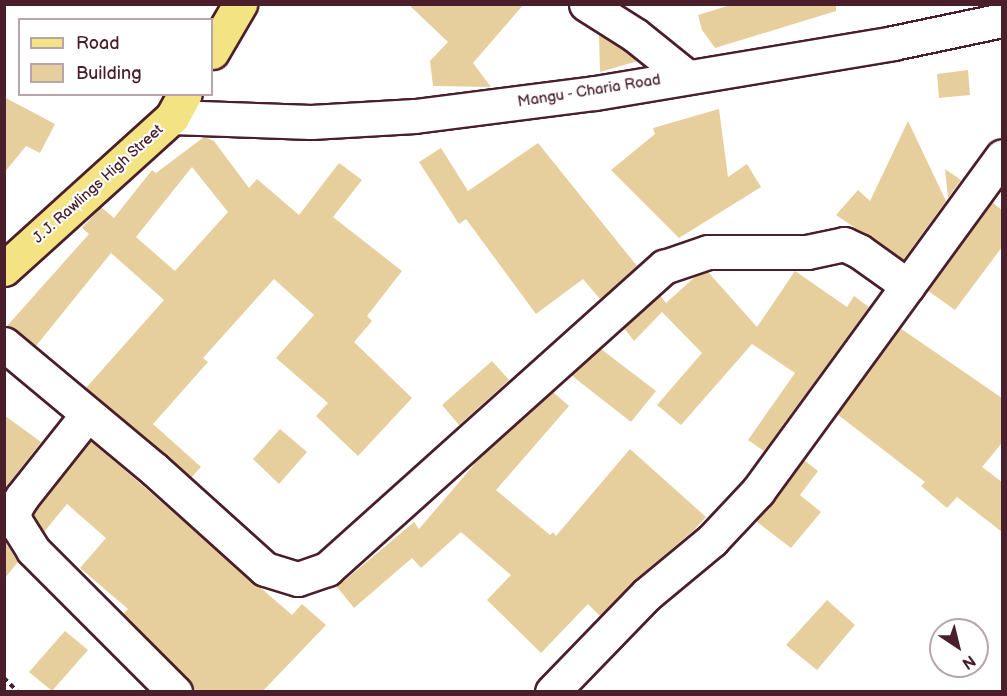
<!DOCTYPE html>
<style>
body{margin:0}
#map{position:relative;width:1007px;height:696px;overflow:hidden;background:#fff;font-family:"Balsamiq Sans",sans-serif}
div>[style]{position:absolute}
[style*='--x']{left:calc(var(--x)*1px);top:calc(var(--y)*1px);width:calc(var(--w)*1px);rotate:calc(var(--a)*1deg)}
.building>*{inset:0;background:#e7cf9d}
.path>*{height:4px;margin-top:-2px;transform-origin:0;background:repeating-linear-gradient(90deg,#4a1f2b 0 4.5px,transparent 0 9px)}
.roads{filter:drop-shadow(2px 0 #4a1f2b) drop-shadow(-2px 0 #4a1f2b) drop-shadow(0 2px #4a1f2b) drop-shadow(0 -2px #4a1f2b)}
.street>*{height:33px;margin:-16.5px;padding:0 16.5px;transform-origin:16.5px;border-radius:16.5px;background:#fff}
.secondary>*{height:33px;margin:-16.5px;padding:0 16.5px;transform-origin:16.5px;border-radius:16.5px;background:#fff}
.primary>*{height:33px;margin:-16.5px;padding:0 16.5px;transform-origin:16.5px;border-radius:16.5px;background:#f4e382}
span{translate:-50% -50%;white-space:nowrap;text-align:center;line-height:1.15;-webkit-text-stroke:4.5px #fff;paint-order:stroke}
.street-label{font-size:15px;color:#4a1f2b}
.frame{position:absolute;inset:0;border:6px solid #4a1f2b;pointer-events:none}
.legend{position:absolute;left:18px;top:18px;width:195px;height:78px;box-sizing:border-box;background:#fff;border:2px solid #b7a5aa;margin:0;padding:8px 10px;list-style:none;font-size:18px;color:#4a1f2b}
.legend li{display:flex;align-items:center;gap:12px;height:30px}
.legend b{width:30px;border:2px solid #b7a5aa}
.north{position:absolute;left:929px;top:618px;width:60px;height:60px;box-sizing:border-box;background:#fff;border:2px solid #b7a5aa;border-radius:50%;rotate:145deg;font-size:16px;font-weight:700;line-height:24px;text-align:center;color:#4a1f2b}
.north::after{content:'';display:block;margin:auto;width:21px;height:27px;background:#4a1f2b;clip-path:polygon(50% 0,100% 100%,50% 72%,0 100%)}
</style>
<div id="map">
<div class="building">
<div style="clip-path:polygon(408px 4px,524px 4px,473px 63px,491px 87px,433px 86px,430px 61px,448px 42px)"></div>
<div style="clip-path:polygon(734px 4px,836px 4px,836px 11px,715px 48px,702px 30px,698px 15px)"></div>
<div style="clip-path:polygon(599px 34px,624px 50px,638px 61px,600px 72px)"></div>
<div style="clip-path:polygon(968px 70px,970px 95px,939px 98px,937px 74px)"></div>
<div style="clip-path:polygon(4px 97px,55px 124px,40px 153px,26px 146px,4px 173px)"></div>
<div style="clip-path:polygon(719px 109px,728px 177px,747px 164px,761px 187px,679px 238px,611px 170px,655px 134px,653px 128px)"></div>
<div style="clip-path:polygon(908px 121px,946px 201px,903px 260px,836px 215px,858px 190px,870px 201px)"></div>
<div style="clip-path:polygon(evenodd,204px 137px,214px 141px,249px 188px,257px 179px,299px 215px,339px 163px,362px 180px,333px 217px,402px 271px,367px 316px,372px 321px,354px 342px,412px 398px,358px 456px,316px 416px,328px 403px,276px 358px,314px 315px,274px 279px,203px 358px,208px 362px,153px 424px,201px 467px,191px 478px,86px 388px,164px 300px,111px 253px,36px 346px,7px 326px,89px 234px,82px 228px,101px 207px,114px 218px,152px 170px,156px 173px,204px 137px,192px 167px,228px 212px,175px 271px,136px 237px,192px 167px)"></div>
<div style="clip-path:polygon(538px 143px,637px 266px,600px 299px,583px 279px,536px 314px,466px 219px,459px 224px,419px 162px,441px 148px,468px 191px)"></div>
<div style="clip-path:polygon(945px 169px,961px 180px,948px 198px)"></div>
<div style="clip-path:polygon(992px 202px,1002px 210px,1002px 247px,955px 310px,927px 290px)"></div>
<div style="clip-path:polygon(795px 271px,847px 307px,854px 296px,869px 307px,764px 451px,748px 440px,795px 373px,752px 344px,681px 425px,657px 405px,702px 353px,662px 312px,634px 341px,624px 328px,660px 295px,666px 303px,696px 276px,708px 272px,757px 327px)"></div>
<div style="clip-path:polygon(900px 328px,1002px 398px,1002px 443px,982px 467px,1002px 482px,1002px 532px,957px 497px,947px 508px,921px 486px,925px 482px,837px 414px)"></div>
<div style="clip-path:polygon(601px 349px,656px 391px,631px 422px,571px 375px)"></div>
<div style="clip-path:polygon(492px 361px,509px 380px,459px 425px,442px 405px)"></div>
<div style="clip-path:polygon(553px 392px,569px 406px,496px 490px,550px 535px,553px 532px,556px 536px,630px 449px,706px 517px,694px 530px,635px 580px,600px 616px,588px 604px,541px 653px,487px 600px,511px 575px,461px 532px,421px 568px,412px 558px,354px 608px,337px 587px,414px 522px,419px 529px,484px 453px)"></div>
<div style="clip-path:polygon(4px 415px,41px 442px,4px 490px)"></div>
<div style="clip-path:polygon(280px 429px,307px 452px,279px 484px,253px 459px)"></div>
<div style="clip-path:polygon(91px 441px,292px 615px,302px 604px,326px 625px,262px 692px,198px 692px,123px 614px,128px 609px,80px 568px,106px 538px,67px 504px,44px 532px,33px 515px)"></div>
<div style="clip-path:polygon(804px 460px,818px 471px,800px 495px,821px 512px,791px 548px,756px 521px)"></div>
<div style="clip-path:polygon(4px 540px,18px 562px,4px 579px)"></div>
<div style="clip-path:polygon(827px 600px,855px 625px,817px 670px,786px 645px)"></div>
<div style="clip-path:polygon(65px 631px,88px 650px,52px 691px,29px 672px)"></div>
</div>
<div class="path">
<div style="--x:4;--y:678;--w:20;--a:45"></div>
</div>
<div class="roads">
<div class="street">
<div style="--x:586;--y:4;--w:58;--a:32.3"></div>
<div style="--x:635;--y:35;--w:64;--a:38.7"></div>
<div style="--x:4;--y:344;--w:195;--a:39.8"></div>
<div style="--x:154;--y:469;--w:149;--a:42"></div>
<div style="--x:265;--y:569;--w:34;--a:17"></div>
<div style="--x:298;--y:579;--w:31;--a:-19"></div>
<div style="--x:327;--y:569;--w:453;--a:-41.9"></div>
<div style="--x:664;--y:267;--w:46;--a:-18.8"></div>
<div style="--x:708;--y:252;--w:99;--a:0"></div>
<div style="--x:807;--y:252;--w:38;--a:-12"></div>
<div style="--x:844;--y:244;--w:17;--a:25"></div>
<div style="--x:859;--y:251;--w:60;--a:35.5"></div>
<div style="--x:87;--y:415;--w:105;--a:128.4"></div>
<div style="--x:22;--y:497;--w:15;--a:122"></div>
<div style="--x:14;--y:510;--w:11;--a:85"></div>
<div style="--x:15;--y:521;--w:34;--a:58"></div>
<div style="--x:33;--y:550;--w:201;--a:45"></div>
<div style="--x:552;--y:692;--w:136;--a:-45.9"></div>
<div style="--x:647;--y:594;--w:85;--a:-39.7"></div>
<div style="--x:712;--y:540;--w:67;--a:-46.8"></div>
<div style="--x:758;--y:491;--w:414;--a:-53.9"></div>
</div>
<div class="secondary">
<div style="--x:172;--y:117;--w:139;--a:2.1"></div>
<div style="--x:311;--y:122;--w:104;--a:-3.3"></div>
<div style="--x:415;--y:116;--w:181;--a:-7.3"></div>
<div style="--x:595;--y:93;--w:302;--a:-9.5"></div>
<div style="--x:893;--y:43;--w:111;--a:-11.9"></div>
</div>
<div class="primary">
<div style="--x:212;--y:52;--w:56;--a:-59.7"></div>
<div style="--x:4;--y:269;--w:227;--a:-42.1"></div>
<div style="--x:172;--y:117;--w:26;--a:-61"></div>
</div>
</div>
<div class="street-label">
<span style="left:589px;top:91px;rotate:-9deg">Mangu - Charia Road</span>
<span style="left:98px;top:184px;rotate:-42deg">J. J. Rawlings High Street</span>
</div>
<div class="frame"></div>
<ul class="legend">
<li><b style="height:8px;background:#f4e382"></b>Road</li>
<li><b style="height:16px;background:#e7cf9d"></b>Building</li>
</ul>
<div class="north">N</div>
</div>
